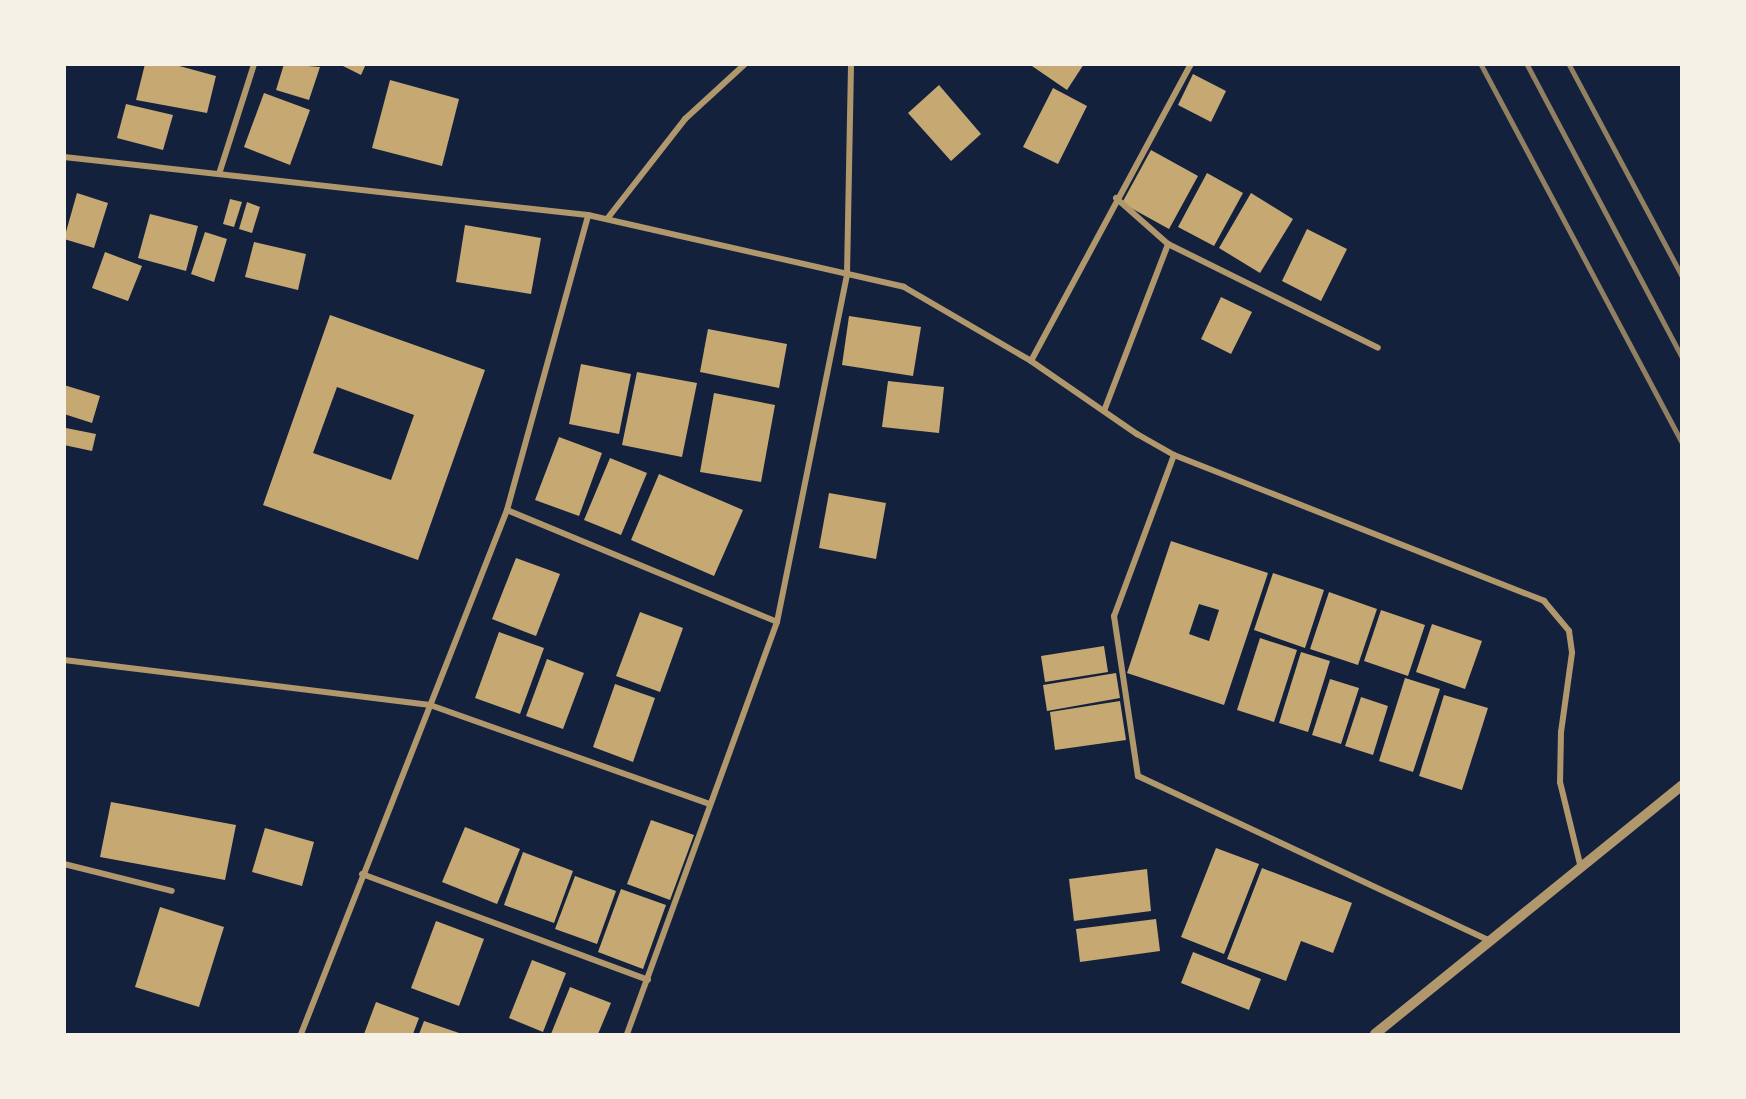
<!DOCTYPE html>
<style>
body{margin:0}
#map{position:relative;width:1746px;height:1099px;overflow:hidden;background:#14213d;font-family:"Public Sans",sans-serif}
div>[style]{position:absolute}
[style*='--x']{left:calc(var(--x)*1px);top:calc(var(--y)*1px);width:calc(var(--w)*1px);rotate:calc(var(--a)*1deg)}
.building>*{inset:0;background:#c6a872}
.minor>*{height:6px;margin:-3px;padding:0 3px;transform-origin:3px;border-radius:3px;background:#b1986c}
.tertiary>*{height:10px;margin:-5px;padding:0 5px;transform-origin:5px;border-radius:5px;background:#b1986c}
.rail>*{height:4.5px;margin:-2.25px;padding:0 2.25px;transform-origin:2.25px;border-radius:2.25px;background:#918062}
span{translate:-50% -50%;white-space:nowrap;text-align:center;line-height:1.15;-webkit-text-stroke:4.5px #f6f1e7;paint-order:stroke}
.frame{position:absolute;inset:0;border:66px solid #f6f1e7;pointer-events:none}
</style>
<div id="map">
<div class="building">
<div style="clip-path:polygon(145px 64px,172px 64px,216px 76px,207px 113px,136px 100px)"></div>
<div style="clip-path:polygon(284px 64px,320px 67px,309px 100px,276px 90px)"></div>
<div style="clip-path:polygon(339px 64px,366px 64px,361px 75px)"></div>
<div style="clip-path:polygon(1029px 64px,1084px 64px,1067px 90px)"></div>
<div style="clip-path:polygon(1193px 74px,1226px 91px,1211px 122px,1178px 105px)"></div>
<div style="clip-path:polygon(390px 80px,459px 99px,442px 166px,372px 148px)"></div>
<div style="clip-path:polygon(939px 85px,981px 134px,951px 161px,908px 113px)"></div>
<div style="clip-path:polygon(1053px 88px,1087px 106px,1058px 164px,1023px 147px)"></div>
<div style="clip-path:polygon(264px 93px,310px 110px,290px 165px,244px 147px)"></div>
<div style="clip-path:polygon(126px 104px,173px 115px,163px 150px,117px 138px)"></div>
<div style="clip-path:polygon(1151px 150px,1198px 176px,1169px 229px,1122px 203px)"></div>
<div style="clip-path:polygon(1207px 173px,1243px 193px,1214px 246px,1178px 227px)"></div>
<div style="clip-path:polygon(77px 193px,108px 203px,94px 248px,64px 239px)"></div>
<div style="clip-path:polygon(1251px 193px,1293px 219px,1260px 273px,1219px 248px)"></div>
<div style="clip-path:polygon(230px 199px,242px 202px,234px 227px,223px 224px)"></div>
<div style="clip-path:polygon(247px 202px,260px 207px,252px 233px,239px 229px)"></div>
<div style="clip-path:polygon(150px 214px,198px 226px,186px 271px,138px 258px)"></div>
<div style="clip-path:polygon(465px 225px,541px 238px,531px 294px,456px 282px)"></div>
<div style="clip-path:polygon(1307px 229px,1347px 249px,1321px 301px,1282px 281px)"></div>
<div style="clip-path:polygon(205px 232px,227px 239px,214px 282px,191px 274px)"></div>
<div style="clip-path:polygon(254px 242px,306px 254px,298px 290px,245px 277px)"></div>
<div style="clip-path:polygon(105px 252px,142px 266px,128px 301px,92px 288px)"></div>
<div style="clip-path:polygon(1221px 297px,1252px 312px,1231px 354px,1201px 339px)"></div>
<div style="clip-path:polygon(evenodd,330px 315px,485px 370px,418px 560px,263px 505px,330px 315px,337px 387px,414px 415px,391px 480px,313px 453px,337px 387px)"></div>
<div style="clip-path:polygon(849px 316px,921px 327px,913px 376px,842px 365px)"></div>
<div style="clip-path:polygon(708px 329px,787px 344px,779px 388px,700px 372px)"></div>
<div style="clip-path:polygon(581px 364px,631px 374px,619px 434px,569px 424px)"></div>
<div style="clip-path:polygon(637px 372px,697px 383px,682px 457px,622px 445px)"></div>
<div style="clip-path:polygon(888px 381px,944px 387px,939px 433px,882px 427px)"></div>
<div style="clip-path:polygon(64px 385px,100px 396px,92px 423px,64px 414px)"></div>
<div style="clip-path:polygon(714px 393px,775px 405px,761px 482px,700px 472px)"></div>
<div style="clip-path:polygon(66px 428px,96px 434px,92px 451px,64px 445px)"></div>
<div style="clip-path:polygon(559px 437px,602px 453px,579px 516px,535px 500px)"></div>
<div style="clip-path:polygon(610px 458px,647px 473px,621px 535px,584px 520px)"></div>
<div style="clip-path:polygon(659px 474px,743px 510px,714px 576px,631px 540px)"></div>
<div style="clip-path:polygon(829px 493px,886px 503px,876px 559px,819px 548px)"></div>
<div style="clip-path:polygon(evenodd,1171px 541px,1268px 573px,1224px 705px,1127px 673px,1171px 541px,1199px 604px,1219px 610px,1209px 641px,1189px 634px,1199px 604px)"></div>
<div style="clip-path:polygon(516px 558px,560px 574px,536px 636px,492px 619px)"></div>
<div style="clip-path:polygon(1273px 573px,1324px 590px,1305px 648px,1254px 630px)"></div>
<div style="clip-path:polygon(1329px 592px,1377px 609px,1358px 665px,1310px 649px)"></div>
<div style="clip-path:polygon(1381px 610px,1425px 625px,1408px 676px,1364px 661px)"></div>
<div style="clip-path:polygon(640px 612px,683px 628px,660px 692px,616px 676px)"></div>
<div style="clip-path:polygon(1432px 624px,1482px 641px,1465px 689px,1416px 672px)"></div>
<div style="clip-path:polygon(499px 632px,544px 648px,520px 714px,475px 698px)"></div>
<div style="clip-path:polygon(1260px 638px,1297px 650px,1274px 722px,1237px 710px)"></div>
<div style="clip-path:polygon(1104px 646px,1108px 672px,1045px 682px,1041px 656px)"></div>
<div style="clip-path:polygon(1301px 652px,1330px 661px,1308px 732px,1279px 723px)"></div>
<div style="clip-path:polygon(547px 659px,584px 673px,563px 729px,526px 716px)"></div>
<div style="clip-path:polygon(1116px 673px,1120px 698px,1047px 711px,1043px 685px)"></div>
<div style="clip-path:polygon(1405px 678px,1440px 689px,1413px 772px,1379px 761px)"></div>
<div style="clip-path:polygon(1330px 679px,1359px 688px,1341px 744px,1312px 735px)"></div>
<div style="clip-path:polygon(615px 684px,655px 698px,633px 762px,593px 747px)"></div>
<div style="clip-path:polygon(1444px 695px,1488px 708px,1462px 790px,1419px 776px)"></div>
<div style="clip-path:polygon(1361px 697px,1388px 706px,1373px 755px,1345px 746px)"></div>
<div style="clip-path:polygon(1120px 701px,1126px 740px,1055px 750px,1050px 712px)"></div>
<div style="clip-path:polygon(111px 802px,236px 825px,225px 880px,100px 857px)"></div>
<div style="clip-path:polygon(651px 820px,694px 835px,670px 900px,627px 884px)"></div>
<div style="clip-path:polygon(465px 827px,520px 849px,497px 904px,442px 882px)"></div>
<div style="clip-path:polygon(265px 828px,314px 842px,302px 886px,252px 872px)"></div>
<div style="clip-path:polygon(1216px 848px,1259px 864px,1224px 954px,1181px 937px)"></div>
<div style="clip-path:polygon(523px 852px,573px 871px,554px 923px,504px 905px)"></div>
<div style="clip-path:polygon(1262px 868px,1352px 903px,1333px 953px,1301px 941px,1286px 981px,1227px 959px)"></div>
<div style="clip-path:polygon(1147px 869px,1151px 911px,1074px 921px,1069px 879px)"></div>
<div style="clip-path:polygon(575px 876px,616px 891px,597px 944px,555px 929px)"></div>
<div style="clip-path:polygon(621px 889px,666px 905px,643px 969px,598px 952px)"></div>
<div style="clip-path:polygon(160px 907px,224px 927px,199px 1007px,135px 987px)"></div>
<div style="clip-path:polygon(1156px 919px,1160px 951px,1080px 962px,1076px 929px)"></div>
<div style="clip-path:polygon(436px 921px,484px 939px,459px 1006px,411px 988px)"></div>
<div style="clip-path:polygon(1193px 952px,1261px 979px,1249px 1010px,1181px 983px)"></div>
<div style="clip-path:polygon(532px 960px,566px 973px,543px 1032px,509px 1018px)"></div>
<div style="clip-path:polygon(570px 987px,611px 1003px,598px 1034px,551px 1034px)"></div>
<div style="clip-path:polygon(376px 1002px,419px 1018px,413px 1034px,364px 1034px)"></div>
<div style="clip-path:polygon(424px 1021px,462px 1034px,419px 1034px)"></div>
</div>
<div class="minor">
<div style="--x:64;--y:157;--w:527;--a:6.32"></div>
<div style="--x:588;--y:215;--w:324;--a:12.8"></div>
<div style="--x:904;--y:287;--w:147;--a:30.2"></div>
<div style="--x:1031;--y:361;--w:129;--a:34.6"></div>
<div style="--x:1137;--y:434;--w:43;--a:29.6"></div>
<div style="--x:1174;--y:455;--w:398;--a:21.5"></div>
<div style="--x:1544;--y:601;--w:39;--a:50"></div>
<div style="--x:1569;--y:631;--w:22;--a:82"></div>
<div style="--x:1572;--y:653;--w:80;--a:97.9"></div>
<div style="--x:1561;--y:732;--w:50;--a:91.1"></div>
<div style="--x:1560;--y:782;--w:89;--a:76.3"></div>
<div style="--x:219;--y:174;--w:115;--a:-72.3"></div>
<div style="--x:1116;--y:198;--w:69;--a:41.5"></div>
<div style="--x:1168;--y:244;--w:234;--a:26.3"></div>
<div style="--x:607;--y:219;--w:127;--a:-52"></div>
<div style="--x:685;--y:119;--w:81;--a:-42.5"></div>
<div style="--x:1031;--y:361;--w:337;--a:-61.7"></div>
<div style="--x:1104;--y:411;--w:179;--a:-69"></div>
<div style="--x:1174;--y:455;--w:172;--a:110.4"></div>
<div style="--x:1114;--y:616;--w:162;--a:81.5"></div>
<div style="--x:1138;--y:776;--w:389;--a:25.1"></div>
<div style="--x:507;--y:510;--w:292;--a:22.5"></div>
<div style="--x:64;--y:660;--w:369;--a:7"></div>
<div style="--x:430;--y:705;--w:297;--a:19.5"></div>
<div style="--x:64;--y:864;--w:111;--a:14"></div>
<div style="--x:362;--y:874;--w:305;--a:20.3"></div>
<div style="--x:301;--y:1034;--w:563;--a:-68.54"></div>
<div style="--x:507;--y:510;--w:306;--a:-74.6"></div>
<div style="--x:627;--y:1034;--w:438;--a:-70"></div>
<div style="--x:777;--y:622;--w:355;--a:-78.6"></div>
<div style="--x:847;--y:274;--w:210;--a:-88.9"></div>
</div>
<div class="tertiary">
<div style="--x:1375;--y:1034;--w:395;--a:-39"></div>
</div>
<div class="rail">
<div style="--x:1481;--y:64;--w:428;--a:62"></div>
<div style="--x:1527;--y:64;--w:331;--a:62.1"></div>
<div style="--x:1569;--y:64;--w:240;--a:61.9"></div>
</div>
<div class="frame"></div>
</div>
